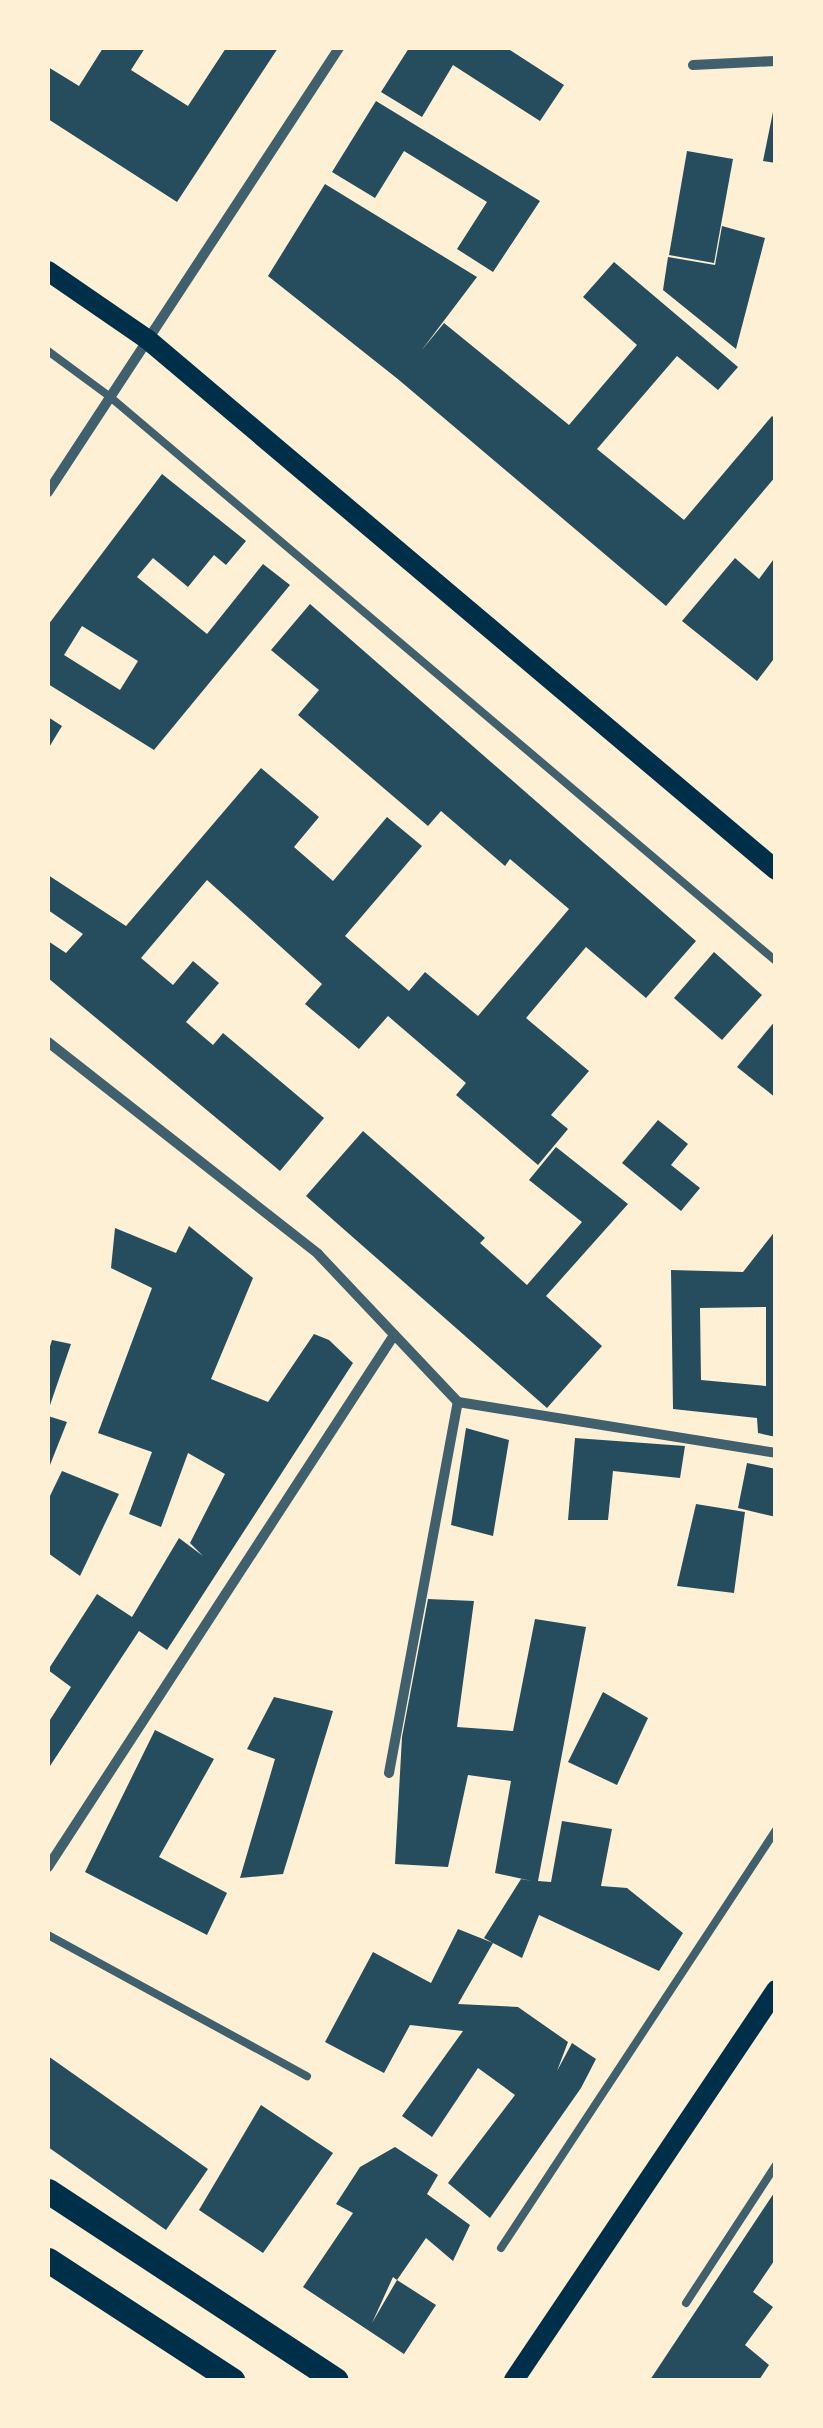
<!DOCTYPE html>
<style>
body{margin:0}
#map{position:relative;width:823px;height:2428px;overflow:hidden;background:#fdf0d5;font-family:Arial,sans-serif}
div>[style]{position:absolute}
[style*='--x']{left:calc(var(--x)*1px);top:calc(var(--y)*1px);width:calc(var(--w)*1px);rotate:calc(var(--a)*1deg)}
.building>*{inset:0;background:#264d5e}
.service>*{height:8px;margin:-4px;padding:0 4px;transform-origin:4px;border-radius:4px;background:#3f606c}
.minor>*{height:10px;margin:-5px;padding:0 5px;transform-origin:5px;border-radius:5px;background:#3f606c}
.secondary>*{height:20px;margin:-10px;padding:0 10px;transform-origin:10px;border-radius:10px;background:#003049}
.primary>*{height:25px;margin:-12.5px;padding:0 12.5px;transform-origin:12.5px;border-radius:12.5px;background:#003049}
span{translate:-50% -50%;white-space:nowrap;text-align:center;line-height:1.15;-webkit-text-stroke:8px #fdf0d5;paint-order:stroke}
.frame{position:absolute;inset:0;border:50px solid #fdf0d5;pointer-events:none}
</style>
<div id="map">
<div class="building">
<div style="clip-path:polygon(103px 48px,145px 48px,131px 70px,188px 106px,226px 48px,278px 48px,177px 202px,48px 119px,48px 67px,79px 86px)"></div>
<div style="clip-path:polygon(409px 48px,507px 48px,564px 85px,540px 121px,453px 65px,422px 117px,381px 92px)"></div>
<div style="clip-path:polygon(376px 101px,540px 201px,493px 272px,457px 249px,487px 202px,404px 151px,375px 198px,332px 172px)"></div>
<div style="clip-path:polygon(774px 107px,776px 108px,776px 163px,763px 161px)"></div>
<div style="clip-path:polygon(687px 151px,733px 159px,714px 263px,669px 255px)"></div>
<div style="clip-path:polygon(325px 184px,477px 277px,421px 351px,444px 323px,569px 425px,637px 345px,583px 297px,614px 262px,738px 367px,718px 390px,677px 356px,597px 449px,684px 520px,772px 416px,776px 419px,776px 476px,666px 606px,399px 380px,268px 276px)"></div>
<div style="clip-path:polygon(722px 226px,765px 238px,736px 349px,663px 290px,668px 257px,715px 265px)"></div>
<div style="clip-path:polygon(evenodd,162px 474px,246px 541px,226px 565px,214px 555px,188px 587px,153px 558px,137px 577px,207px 634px,263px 564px,290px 585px,154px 750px,48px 684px,48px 625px,162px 474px,82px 626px,138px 661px,120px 690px,64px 655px,82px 626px)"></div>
<div style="clip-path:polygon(776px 556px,776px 656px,757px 681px,682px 621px,735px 558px,759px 579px)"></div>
<div style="clip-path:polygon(310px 604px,696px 941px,646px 998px,586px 947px,526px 1018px,589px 1071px,551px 1115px,568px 1129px,538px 1165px,456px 1095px,466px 1083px,388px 1016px,359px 1049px,305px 1004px,322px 984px,207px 880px,141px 958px,173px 985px,193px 961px,219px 983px,186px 1022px,213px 1045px,223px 1033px,324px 1118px,280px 1171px,48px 978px,48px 941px,66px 953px,83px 934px,48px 910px,48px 875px,126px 926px,261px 768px,319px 817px,294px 847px,333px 881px,387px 817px,422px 846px,345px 936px,409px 991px,425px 972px,478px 1016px,569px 909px,510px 859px,505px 866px,441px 811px,428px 826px,298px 715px,319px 690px,271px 650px)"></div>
<div style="clip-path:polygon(48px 717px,62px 726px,48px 749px)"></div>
<div style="clip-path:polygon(714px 952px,762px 995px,722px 1040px,674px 998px)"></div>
<div style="clip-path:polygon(776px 1020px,776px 1098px,737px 1067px)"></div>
<div style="clip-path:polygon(658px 1120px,688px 1144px,671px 1165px,700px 1188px,681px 1211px,622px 1163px)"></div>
<div style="clip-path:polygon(363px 1131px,485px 1238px,480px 1243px,527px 1285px,582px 1222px,529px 1180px,556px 1147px,628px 1204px,546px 1296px,602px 1346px,547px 1408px,306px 1196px)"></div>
<div style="clip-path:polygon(189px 1226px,253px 1278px,211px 1379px,268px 1402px,314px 1334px,329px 1340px,353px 1363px,167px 1650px,139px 1631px,48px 1769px,48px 1723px,71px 1687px,48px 1670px,97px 1594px,132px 1617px,179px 1538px,203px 1556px,190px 1543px,225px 1474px,188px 1453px,161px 1527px,129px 1514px,152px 1452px,98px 1433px,152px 1288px,111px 1268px,115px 1228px,176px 1253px)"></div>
<div style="clip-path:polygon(evenodd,776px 1230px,776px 1437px,758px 1433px,757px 1418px,673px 1409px,671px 1270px,743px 1272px,776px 1230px,766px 1307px,766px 1386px,701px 1380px,700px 1308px,766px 1307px)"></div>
<div style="clip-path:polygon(52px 1340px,71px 1344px,48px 1411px,48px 1353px)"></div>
<div style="clip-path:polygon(48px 1416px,67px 1422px,48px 1470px)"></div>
<div style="clip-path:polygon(466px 1428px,509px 1440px,493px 1536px,451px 1525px)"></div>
<div style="clip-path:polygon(575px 1438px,685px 1446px,680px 1478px,613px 1471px,608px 1520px,568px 1520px)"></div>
<div style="clip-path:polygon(747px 1463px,776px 1469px,776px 1517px,738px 1508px)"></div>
<div style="clip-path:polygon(62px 1471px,119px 1494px,80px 1576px,48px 1553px,48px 1500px)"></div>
<div style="clip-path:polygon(696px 1504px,745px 1512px,734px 1593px,677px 1586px)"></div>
<div style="clip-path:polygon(428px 1599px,474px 1601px,457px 1727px,513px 1731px,535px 1619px,586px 1627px,538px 1881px,551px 1882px,562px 1821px,612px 1829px,601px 1886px,627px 1888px,683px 1933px,659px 1971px,539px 1915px,522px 1958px,493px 1943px,458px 2004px,518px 2007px,568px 2042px,557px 2071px,572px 2043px,596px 2059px,581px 2088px,490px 2218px,448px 2183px,515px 2095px,478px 2068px,432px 2137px,402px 2116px,463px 2031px,410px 2025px,384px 2073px,325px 2042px,373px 1952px,431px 1983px,458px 1929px,493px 1943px,484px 1938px,521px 1879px,532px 1881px,495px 1873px,511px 1781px,468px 1775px,448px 1867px,395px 1864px,402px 1737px)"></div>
<div style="clip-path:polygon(603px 1692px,648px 1718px,617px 1785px,568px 1762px)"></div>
<div style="clip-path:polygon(274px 1697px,333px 1711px,283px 1874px,240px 1878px,275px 1759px,247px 1749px)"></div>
<div style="clip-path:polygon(155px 1730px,214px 1759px,159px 1857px,227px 1893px,207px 1935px,85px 1872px)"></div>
<div style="clip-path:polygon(48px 2056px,208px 2169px,166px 2230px,48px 2147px)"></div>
<div style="clip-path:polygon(261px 2105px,333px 2153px,263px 2253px,199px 2210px)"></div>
<div style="clip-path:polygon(395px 2147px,438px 2175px,427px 2194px,470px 2225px,453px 2261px,426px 2238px,397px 2280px,393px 2277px,372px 2323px,397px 2280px,436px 2305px,404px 2354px,303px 2287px,353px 2213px,336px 2204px,360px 2167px)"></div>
<div style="clip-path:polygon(776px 2190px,776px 2258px,753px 2292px,773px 2307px,745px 2345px,769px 2365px,759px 2380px,650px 2380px)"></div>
</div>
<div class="service">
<div style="--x:48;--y:351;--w:76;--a:36.4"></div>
<div style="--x:109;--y:396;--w:874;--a:40.27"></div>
<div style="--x:48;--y:1935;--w:295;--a:28.6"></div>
<div style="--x:501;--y:2248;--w:500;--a:-56.66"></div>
<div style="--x:686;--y:2303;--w:165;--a:-56.9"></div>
</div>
<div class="minor">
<div style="--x:693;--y:65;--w:83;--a:-2.8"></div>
<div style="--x:48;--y:492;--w:531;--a:-56.76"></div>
<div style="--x:48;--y:1042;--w:343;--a:38.1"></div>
<div style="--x:318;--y:1254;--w:204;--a:46.6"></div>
<div style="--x:458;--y:1402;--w:322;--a:9.1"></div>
<div style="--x:389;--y:1773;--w:377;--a:-79.5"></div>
<div style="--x:48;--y:1867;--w:635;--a:-56.96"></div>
</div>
<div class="secondary">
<div style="--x:48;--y:271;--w:120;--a:34.5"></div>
<div style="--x:147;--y:339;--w:823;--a:40.17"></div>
<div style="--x:514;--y:2380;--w:470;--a:-56.1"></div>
</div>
<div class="primary">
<div style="--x:48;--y:2191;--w:344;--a:33.3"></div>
<div style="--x:48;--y:2260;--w:220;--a:33.1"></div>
</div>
<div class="frame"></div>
</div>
